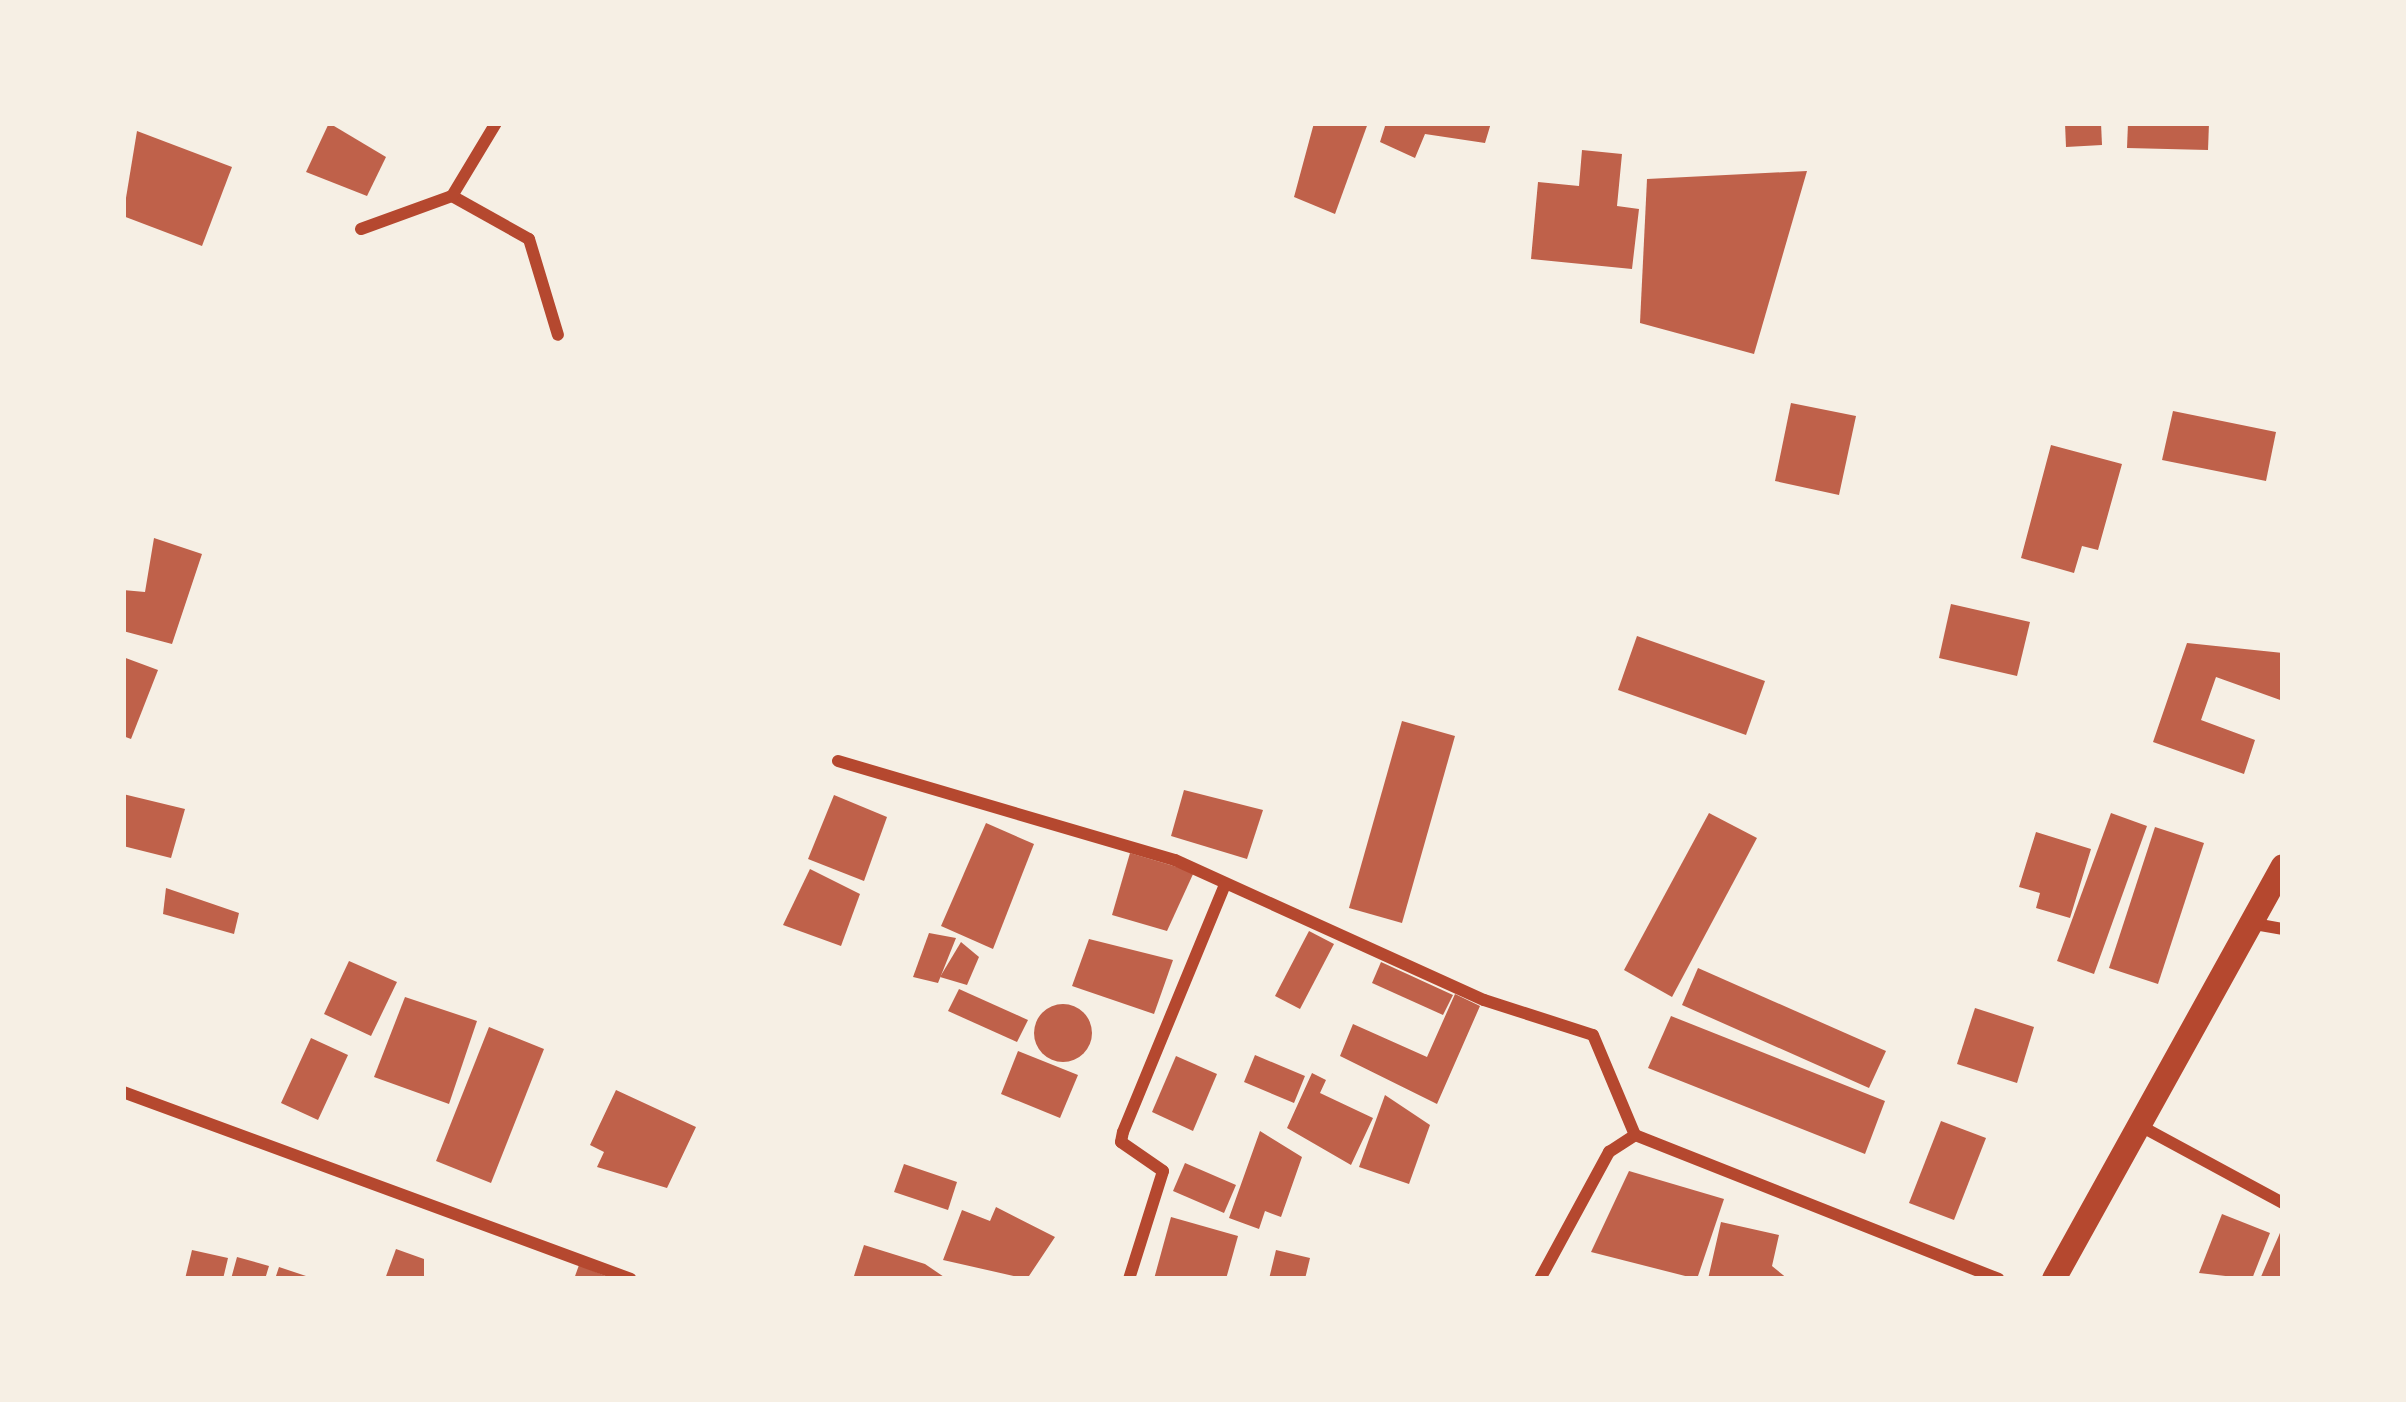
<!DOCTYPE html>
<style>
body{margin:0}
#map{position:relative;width:2406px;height:1402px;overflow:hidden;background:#f6efe4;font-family:Rubik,sans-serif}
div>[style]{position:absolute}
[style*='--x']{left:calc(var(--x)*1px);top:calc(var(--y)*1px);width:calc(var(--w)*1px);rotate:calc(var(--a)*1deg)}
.building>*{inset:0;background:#bf614a}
.round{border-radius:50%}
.minor>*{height:12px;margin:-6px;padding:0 6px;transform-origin:6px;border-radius:6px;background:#b5482f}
.secondary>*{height:24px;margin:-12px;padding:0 12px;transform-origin:12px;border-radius:12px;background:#b5482f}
span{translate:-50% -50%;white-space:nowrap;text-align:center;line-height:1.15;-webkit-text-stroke:9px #f6efe4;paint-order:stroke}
.frame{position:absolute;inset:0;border:126px solid #f6efe4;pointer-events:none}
</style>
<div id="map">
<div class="building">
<div style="clip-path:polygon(329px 123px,386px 157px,367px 196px,306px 172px)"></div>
<div style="clip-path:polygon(1314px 123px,1368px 123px,1335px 214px,1294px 197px)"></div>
<div style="clip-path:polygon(1386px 123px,1491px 123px,1485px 143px,1425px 134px,1415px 158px,1380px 142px)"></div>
<div style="clip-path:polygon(2065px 123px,2101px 123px,2102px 145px,2066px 147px)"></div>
<div style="clip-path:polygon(2128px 123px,2209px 123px,2208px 150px,2127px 148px)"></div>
<div style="clip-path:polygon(137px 131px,232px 167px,202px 246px,123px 216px)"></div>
<div style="clip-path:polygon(1582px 150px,1622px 154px,1617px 206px,1639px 209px,1632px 269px,1531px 259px,1538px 182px,1579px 186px)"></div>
<div style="clip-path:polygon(1807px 171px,1754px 354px,1640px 323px,1647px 179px)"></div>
<div style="clip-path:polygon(1791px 403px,1856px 416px,1839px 495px,1775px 481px)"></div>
<div style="clip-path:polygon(2173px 411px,2276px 432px,2266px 481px,2162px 460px)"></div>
<div style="clip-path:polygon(2051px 445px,2122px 464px,2098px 550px,2082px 546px,2074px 573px,2021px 558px)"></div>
<div style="clip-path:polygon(154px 538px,202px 554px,172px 644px,123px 631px,123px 590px,145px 592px)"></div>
<div style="clip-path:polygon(1951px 604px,2030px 622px,2017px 676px,1939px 658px)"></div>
<div style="clip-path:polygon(1637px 636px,1765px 681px,1746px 735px,1618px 690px)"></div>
<div style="clip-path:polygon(2187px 643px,2283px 653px,2283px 701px,2216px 677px,2201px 720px,2255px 740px,2244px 774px,2153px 742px)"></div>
<div style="clip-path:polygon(123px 657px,158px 670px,131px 739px,123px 736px)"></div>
<div style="clip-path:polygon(1402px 721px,1455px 736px,1402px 923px,1349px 908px)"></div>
<div style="clip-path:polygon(1184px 790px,1263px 810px,1247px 859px,1171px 836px)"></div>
<div style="clip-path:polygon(123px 794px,185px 809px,171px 858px,123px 846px)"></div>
<div style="clip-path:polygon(834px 795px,887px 817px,864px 881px,808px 859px)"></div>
<div style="clip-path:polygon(1709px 813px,1757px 838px,1672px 997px,1624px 970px)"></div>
<div style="clip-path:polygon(2111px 813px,2147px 826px,2094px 974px,2057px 961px)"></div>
<div style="clip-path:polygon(986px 823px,1034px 844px,993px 949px,941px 926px)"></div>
<div style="clip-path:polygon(2155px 827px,2204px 843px,2158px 984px,2109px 968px)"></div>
<div style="clip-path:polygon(2036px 832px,2091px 849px,2070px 918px,2036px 908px,2040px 893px,2019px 887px)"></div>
<div style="clip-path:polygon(1130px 853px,1194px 872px,1167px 931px,1112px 915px)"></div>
<div style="clip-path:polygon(810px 869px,860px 894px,841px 946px,783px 925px)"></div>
<div style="clip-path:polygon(166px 888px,239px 913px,234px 934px,163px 914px)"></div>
<div style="clip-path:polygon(1309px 931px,1334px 944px,1300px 1009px,1275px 996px)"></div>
<div style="clip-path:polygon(929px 933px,956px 938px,938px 983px,913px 977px)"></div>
<div style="clip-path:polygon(1089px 939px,1173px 960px,1154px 1014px,1072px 986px)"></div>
<div style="clip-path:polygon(961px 942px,979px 957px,967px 985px,940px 977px)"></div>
<div style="clip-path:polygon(349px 961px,397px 982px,371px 1036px,324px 1014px)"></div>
<div style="clip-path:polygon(1381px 962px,1453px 995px,1443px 1015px,1372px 983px)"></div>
<div style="clip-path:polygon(1698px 968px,1886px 1051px,1869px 1088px,1682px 1005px)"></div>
<div style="clip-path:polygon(959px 989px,1028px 1020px,1017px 1042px,948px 1011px)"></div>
<div style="clip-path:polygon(1455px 994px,1480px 1006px,1437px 1104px,1340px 1056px,1353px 1024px,1427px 1057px)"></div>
<div style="clip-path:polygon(405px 997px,477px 1021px,449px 1104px,374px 1077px)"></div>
<div class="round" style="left:1034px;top:1004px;width:58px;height:58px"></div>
<div style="clip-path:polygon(1975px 1008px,2034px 1027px,2017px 1083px,1957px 1064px)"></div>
<div style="clip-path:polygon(1671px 1016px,1885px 1101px,1865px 1154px,1648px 1068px)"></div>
<div style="clip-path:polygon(489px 1027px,544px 1049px,491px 1183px,436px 1161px)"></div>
<div style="clip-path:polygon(311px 1038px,348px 1055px,318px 1120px,281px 1103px)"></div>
<div style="clip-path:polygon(1018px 1051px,1078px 1075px,1060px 1118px,1001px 1094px)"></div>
<div style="clip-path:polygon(1255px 1055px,1305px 1076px,1294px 1103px,1244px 1082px)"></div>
<div style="clip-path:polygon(1176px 1056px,1217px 1074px,1193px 1131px,1152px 1112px)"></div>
<div style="clip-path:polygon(1312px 1073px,1326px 1080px,1320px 1093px,1373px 1118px,1351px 1165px,1287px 1128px)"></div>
<div style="clip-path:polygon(616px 1090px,696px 1127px,667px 1188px,597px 1167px,604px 1152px,590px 1145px)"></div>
<div style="clip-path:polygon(1385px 1095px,1430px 1125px,1409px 1184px,1359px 1167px)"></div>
<div style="clip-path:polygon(1941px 1121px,1986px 1138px,1954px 1220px,1909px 1203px)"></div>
<div style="clip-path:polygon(1260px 1131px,1302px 1157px,1281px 1217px,1265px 1211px,1259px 1229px,1229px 1218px)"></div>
<div style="clip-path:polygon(1185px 1163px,1236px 1185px,1224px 1213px,1173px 1191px)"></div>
<div style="clip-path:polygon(904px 1164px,957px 1182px,948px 1210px,894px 1192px)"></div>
<div style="clip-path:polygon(1629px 1171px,1724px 1199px,1697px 1279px,1591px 1252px)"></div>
<div style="clip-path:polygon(996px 1207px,1055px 1237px,1027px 1279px,943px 1260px,962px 1210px,990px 1221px)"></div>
<div style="clip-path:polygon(2222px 1214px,2270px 1233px,2252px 1279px,2199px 1273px)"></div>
<div style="clip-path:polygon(1171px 1217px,1238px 1236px,1226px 1279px,1154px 1279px)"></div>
<div style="clip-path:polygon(1721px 1222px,1779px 1235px,1772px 1266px,1788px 1279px,1708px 1279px)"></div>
<div style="clip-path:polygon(2283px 1226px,2283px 1279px,2260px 1279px)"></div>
<div style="clip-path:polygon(864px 1245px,925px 1264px,947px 1279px,853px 1279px)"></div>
<div style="clip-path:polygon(396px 1249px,424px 1259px,424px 1279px,385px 1279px)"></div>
<div style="clip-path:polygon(192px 1250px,228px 1258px,223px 1279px,185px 1279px)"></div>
<div style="clip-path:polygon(1276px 1250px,1310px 1258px,1305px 1279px,1269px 1279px)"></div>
<div style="clip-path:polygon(237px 1257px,269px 1266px,265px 1279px,231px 1279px)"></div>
<div style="clip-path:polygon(579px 1265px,613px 1279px,574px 1279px)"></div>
<div style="clip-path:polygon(279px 1267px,312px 1278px,312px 1279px,275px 1279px)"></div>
</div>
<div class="minor">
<div style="--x:452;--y:196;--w:88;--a:29.2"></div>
<div style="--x:529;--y:239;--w:100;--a:73.2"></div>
<div style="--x:361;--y:229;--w:97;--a:-19.9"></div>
<div style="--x:452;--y:196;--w:85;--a:-58.9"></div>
<div style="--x:838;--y:761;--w:351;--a:16.4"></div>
<div style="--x:1175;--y:860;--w:339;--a:24.4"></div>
<div style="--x:1484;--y:1000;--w:114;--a:17.8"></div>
<div style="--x:1593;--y:1035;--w:108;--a:67.2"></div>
<div style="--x:2249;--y:923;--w:35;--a:10"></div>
<div style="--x:123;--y:1092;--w:541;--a:20.21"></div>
<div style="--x:2135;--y:1123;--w:168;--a:28.4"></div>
<div style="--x:1129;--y:1279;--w:113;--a:-72.5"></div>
<div style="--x:1163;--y:1171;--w:51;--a:-145.4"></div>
<div style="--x:1121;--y:1142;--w:10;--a:-79"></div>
<div style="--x:1123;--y:1132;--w:268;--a:-67.6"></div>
<div style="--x:1540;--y:1279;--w:145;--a:-61.5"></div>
<div style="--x:1609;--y:1152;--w:31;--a:-33"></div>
<div style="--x:1635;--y:1135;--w:391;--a:21.6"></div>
</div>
<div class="secondary">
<div style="--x:2054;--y:1279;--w:472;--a:-61"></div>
</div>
<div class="frame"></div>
</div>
